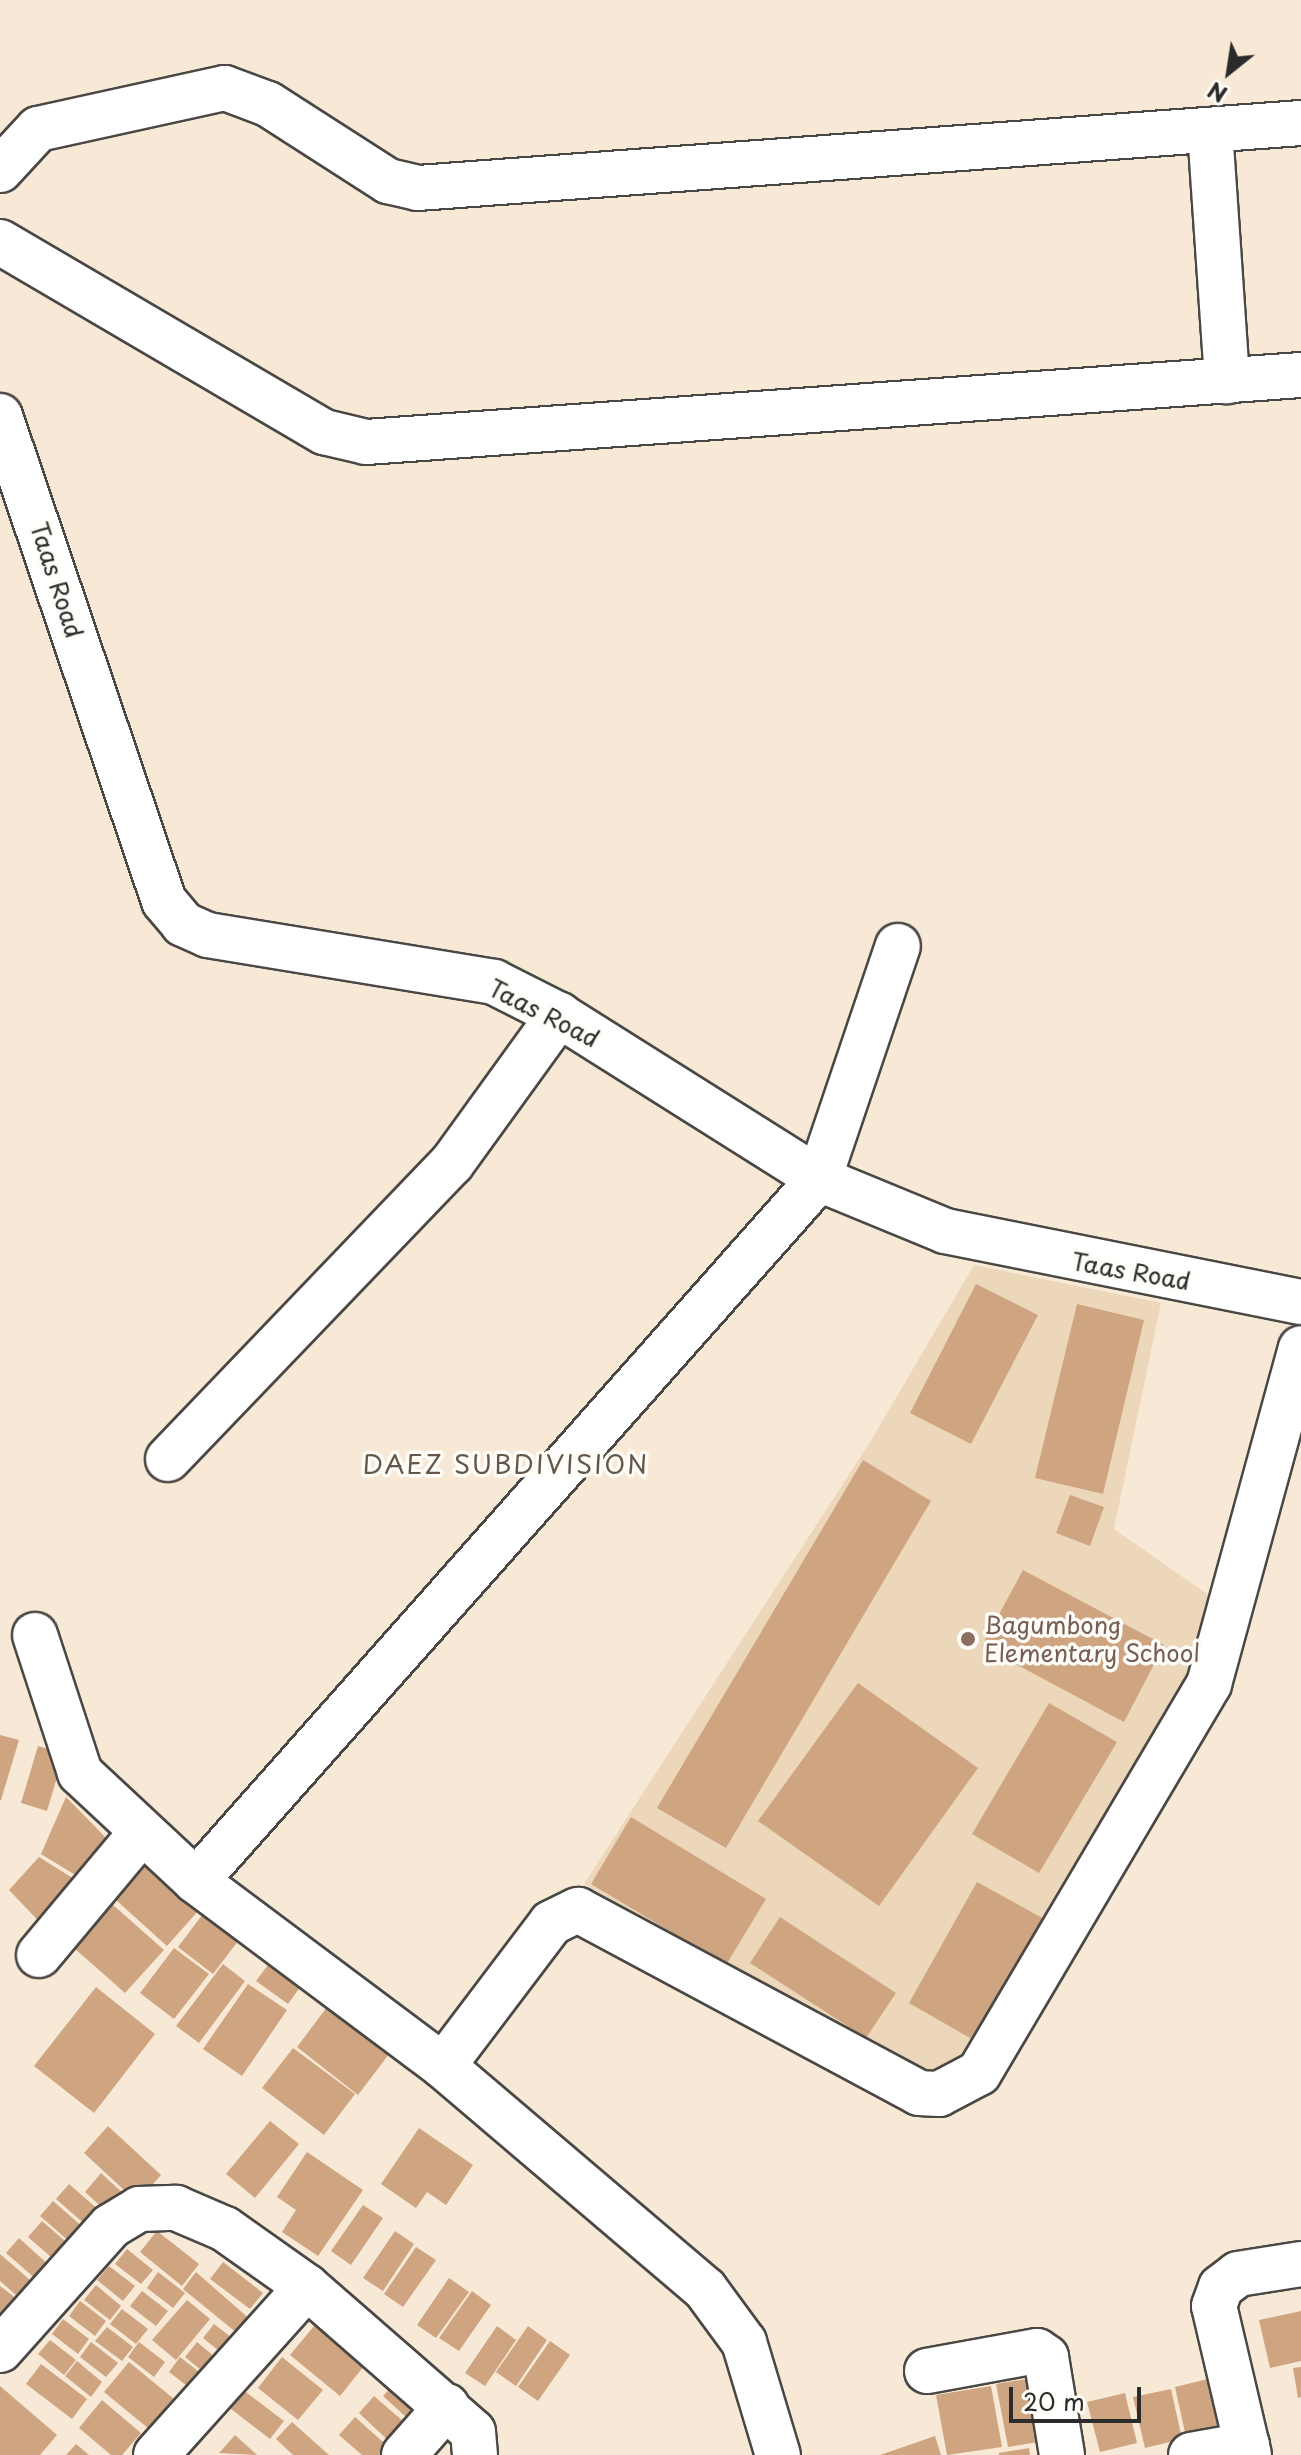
<!DOCTYPE html>
<style>
body{margin:0}
#map{position:relative;width:1301px;height:2455px;overflow:hidden;background:#f8e9d7;font-family:"Playpen Sans",sans-serif}
div>[style]{position:absolute}
[style*='--x']{left:calc(var(--x)*1px);top:calc(var(--y)*1px);width:calc(var(--w)*1px);rotate:calc(var(--a)*1deg)}
.built>*{inset:0;background:#ecd7ba}
.building>*{inset:0;background:#cea580}
.roads{filter:drop-shadow(2px 0 #4a4845) drop-shadow(-2px 0 #4a4845) drop-shadow(0 2px #4a4845) drop-shadow(0 -2px #4a4845)}
.minor>*{height:44px;margin:-22px;padding:0 22px;transform-origin:22px;border-radius:22px;background:#fff}
.dots>*{width:22px;height:22px;translate:-50% -50%;box-sizing:border-box;border:4px solid #fdfcf7;border-radius:50%}
span{translate:-50% -50%;white-space:nowrap;text-align:center;line-height:1.15;-webkit-text-stroke:7px #fdfcf7;paint-order:stroke}
.street-label{font-size:24px;color:#2b2b2b}
.education-label{font-size:24px;color:#785e54}
.left{translate:0 -50%;text-align:left}
.neighbourhood-label{font-size:26px;color:#645649;letter-spacing:2px}
.north{position:absolute;left:1189px;top:32px;width:80px;height:80px;-webkit-text-stroke:6px #fdfcf7;paint-order:stroke;rotate:210deg;font-size:22px;font-weight:700;line-height:32px;text-align:center;color:#2b2b2b}
.north::after{content:'';display:block;margin:auto;width:28px;height:36px;background:#2b2b2b;clip-path:polygon(50% 0,100% 100%,50% 72%,0 100%)}
.scale{position:absolute;left:1009px;top:2387px;width:132px;height:36px;box-sizing:border-box;border:4px solid #2b2b2b;border-top:0;padding-left:10px;font-size:24px;line-height:28px;white-space:nowrap;color:#2b2b2b;-webkit-text-stroke:6px #fdfcf7;paint-order:stroke}
</style>
<div id="map">
<div class="built">
<div style="clip-path:polygon(974px 1265px,1161px 1303px,1114px 1529px,1213px 1598px,1188px 1675px,952px 2078px,923px 2084px,584px 1884px,870px 1442px)"></div>
</div>
<div class="building">
<div style="clip-path:polygon(976px 1284px,1038px 1315px,971px 1444px,910px 1413px)"></div>
<div style="clip-path:polygon(1077px 1304px,1144px 1320px,1103px 1494px,1035px 1478px)"></div>
<div style="clip-path:polygon(863px 1460px,931px 1501px,726px 1848px,657px 1808px)"></div>
<div style="clip-path:polygon(1070px 1495px,1104px 1507px,1090px 1546px,1056px 1533px)"></div>
<div style="clip-path:polygon(1023px 1570px,1164px 1645px,1124px 1722px,982px 1646px)"></div>
<div style="clip-path:polygon(858px 1683px,978px 1768px,879px 1906px,758px 1821px)"></div>
<div style="clip-path:polygon(1049px 1703px,1117px 1742px,1039px 1873px,972px 1834px)"></div>
<div style="clip-path:polygon(0 1735px,19px 1740px,1px 1800px,0 1800px)"></div>
<div style="clip-path:polygon(38px 1746px,64px 1754px,47px 1811px,21px 1803px)"></div>
<div style="clip-path:polygon(66px 1797px,115px 1847px,90px 1884px,41px 1854px)"></div>
<div style="clip-path:polygon(631px 1817px,766px 1899px,726px 1965px,591px 1884px)"></div>
<div style="clip-path:polygon(146px 1849px,206px 1902px,167px 1946px,107px 1892px)"></div>
<div style="clip-path:polygon(39px 1857px,87px 1887px,50px 1933px,9px 1890px)"></div>
<div style="clip-path:polygon(977px 1882px,1046px 1920px,977px 2042px,909px 2003px)"></div>
<div style="clip-path:polygon(104px 1897px,164px 1950px,125px 1993px,65px 1940px)"></div>
<div style="clip-path:polygon(212px 1902px,248px 1928px,213px 1974px,178px 1947px)"></div>
<div style="clip-path:polygon(780px 1917px,896px 1993px,866px 2038px,750px 1963px)"></div>
<div style="clip-path:polygon(174px 1948px,209px 1974px,174px 2019px,140px 1993px)"></div>
<div style="clip-path:polygon(280px 1949px,311px 1972px,288px 2004px,256px 1981px)"></div>
<div style="clip-path:polygon(223px 1964px,245px 1981px,199px 2043px,176px 2026px)"></div>
<div style="clip-path:polygon(248px 1984px,287px 2010px,242px 2076px,203px 2049px)"></div>
<div style="clip-path:polygon(96px 1987px,155px 2034px,94px 2113px,34px 2066px)"></div>
<div style="clip-path:polygon(327px 2007px,389px 2054px,358px 2095px,297px 2047px)"></div>
<div style="clip-path:polygon(293px 2048px,355px 2094px,324px 2135px,262px 2088px)"></div>
<div style="clip-path:polygon(270px 2121px,299px 2144px,255px 2198px,226px 2174px)"></div>
<div style="clip-path:polygon(108px 2126px,161px 2175px,137px 2202px,84px 2153px)"></div>
<div style="clip-path:polygon(419px 2128px,473px 2165px,446px 2205px,427px 2192px,416px 2208px,381px 2184px)"></div>
<div style="clip-path:polygon(307px 2152px,363px 2190px,318px 2256px,282px 2232px,296px 2210px,277px 2197px)"></div>
<div style="clip-path:polygon(101px 2173px,124px 2194px,107px 2212px,85px 2192px)"></div>
<div style="clip-path:polygon(69px 2184px,100px 2211px,87px 2226px,56px 2199px)"></div>
<div style="clip-path:polygon(53px 2201px,84px 2228px,71px 2243px,40px 2216px)"></div>
<div style="clip-path:polygon(363px 2205px,383px 2218px,351px 2265px,331px 2251px)"></div>
<div style="clip-path:polygon(42px 2221px,73px 2248px,59px 2264px,28px 2237px)"></div>
<div style="clip-path:polygon(157px 2231px,199px 2264px,182px 2286px,140px 2252px)"></div>
<div style="clip-path:polygon(395px 2231px,414px 2244px,383px 2291px,363px 2278px)"></div>
<div style="clip-path:polygon(19px 2238px,50px 2266px,37px 2280px,6px 2253px)"></div>
<div style="clip-path:polygon(416px 2247px,436px 2260px,403px 2307px,384px 2294px)"></div>
<div style="clip-path:polygon(127px 2249px,153px 2270px,141px 2284px,115px 2264px)"></div>
<div style="clip-path:polygon(0 2254px,30px 2280px,16px 2295px,0 2281px)"></div>
<div style="clip-path:polygon(223px 2262px,263px 2293px,250px 2309px,210px 2279px)"></div>
<div style="clip-path:polygon(109px 2266px,135px 2286px,123px 2301px,97px 2280px)"></div>
<div style="clip-path:polygon(158px 2272px,185px 2293px,173px 2308px,147px 2288px)"></div>
<div style="clip-path:polygon(196px 2272px,260px 2328px,248px 2342px,183px 2289px)"></div>
<div style="clip-path:polygon(449px 2278px,469px 2292px,436px 2338px,417px 2325px)"></div>
<div style="clip-path:polygon(96px 2285px,121px 2306px,110px 2320px,84px 2300px)"></div>
<div style="clip-path:polygon(0 2286px,21px 2302px,0 2330px)"></div>
<div style="clip-path:polygon(142px 2291px,168px 2311px,156px 2326px,130px 2306px)"></div>
<div style="clip-path:polygon(472px 2291px,491px 2305px,459px 2351px,439px 2338px)"></div>
<div style="clip-path:polygon(187px 2300px,210px 2319px,176px 2360px,152px 2340px)"></div>
<div style="clip-path:polygon(80px 2301px,106px 2321px,95px 2336px,69px 2316px)"></div>
<div style="clip-path:polygon(122px 2309px,148px 2329px,136px 2344px,110px 2324px)"></div>
<div style="clip-path:polygon(1301px 2311px,1301px 2361px,1270px 2368px,1259px 2320px)"></div>
<div style="clip-path:polygon(63px 2319px,89px 2339px,78px 2354px,52px 2334px)"></div>
<div style="clip-path:polygon(319px 2320px,368px 2361px,340px 2396px,290px 2355px)"></div>
<div style="clip-path:polygon(214px 2324px,240px 2344px,229px 2359px,203px 2338px)"></div>
<div style="clip-path:polygon(497px 2326px,516px 2340px,485px 2386px,465px 2373px)"></div>
<div style="clip-path:polygon(528px 2326px,547px 2340px,516px 2386px,496px 2372px)"></div>
<div style="clip-path:polygon(107px 2327px,133px 2347px,122px 2361px,95px 2341px)"></div>
<div style="clip-path:polygon(50px 2340px,76px 2360px,64px 2375px,38px 2354px)"></div>
<div style="clip-path:polygon(550px 2341px,570px 2355px,538px 2401px,518px 2387px)"></div>
<div style="clip-path:polygon(91px 2342px,118px 2363px,106px 2377px,80px 2357px)"></div>
<div style="clip-path:polygon(139px 2342px,165px 2362px,154px 2377px,128px 2357px)"></div>
<div style="clip-path:polygon(197px 2342px,222px 2363px,211px 2378px,185px 2357px)"></div>
<div style="clip-path:polygon(180px 2357px,207px 2378px,195px 2392px,169px 2372px)"></div>
<div style="clip-path:polygon(282px 2357px,323px 2390px,298px 2420px,258px 2388px)"></div>
<div style="clip-path:polygon(77px 2361px,102px 2382px,91px 2397px,65px 2376px)"></div>
<div style="clip-path:polygon(129px 2362px,185px 2408px,160px 2438px,104px 2392px)"></div>
<div style="clip-path:polygon(41px 2364px,87px 2399px,72px 2419px,26px 2384px)"></div>
<div style="clip-path:polygon(1301px 2367px,1301px 2397px,1298px 2398px,1293px 2368px)"></div>
<div style="clip-path:polygon(1038px 2377px,1049px 2440px,1008px 2447px,996px 2384px)"></div>
<div style="clip-path:polygon(1212px 2378px,1224px 2428px,1186px 2437px,1175px 2387px)"></div>
<div style="clip-path:polygon(399px 2379px,436px 2411px,419px 2429px,383px 2396px)"></div>
<div style="clip-path:polygon(231px 2381px,284px 2421px,270px 2439px,218px 2399px)"></div>
<div style="clip-path:polygon(0 2386px,57px 2435px,40px 2455px,0 2455px)"></div>
<div style="clip-path:polygon(991px 2386px,1002px 2447px,947px 2455px,936px 2395px)"></div>
<div style="clip-path:polygon(1171px 2389px,1182px 2439px,1145px 2448px,1133px 2397px)"></div>
<div style="clip-path:polygon(1125px 2393px,1137px 2443px,1100px 2452px,1087px 2402px)"></div>
<div style="clip-path:polygon(374px 2396px,411px 2428px,395px 2447px,359px 2413px)"></div>
<div style="clip-path:polygon(102px 2400px,141px 2433px,122px 2455px,111px 2455px,79px 2428px)"></div>
<div style="clip-path:polygon(355px 2417px,392px 2450px,387px 2455px,362px 2455px,339px 2435px)"></div>
<div style="clip-path:polygon(292px 2422px,329px 2455px,293px 2455px,276px 2439px)"></div>
<div style="clip-path:polygon(235px 2435px,257px 2455px,219px 2453px)"></div>
<div style="clip-path:polygon(935px 2436px,941px 2455px,880px 2455px)"></div>
<div style="clip-path:polygon(76px 2444px,89px 2455px,66px 2455px)"></div>
<div style="clip-path:polygon(1029px 2448px,1030px 2455px,999px 2455px,999px 2453px)"></div>
</div>
<div class="roads">
<div class="minor">
<div style="--x:1210;--y:130;--w:252;--a:86.1"></div>
<div style="--x:0;--y:170;--w:56;--a:-47.2"></div>
<div style="--x:38;--y:129;--w:191;--a:-12.4"></div>
<div style="--x:225;--y:88;--w:46;--a:20.4"></div>
<div style="--x:268;--y:104;--w:143;--a:32.7"></div>
<div style="--x:388;--y:181;--w:31;--a:13"></div>
<div style="--x:418;--y:188;--w:885;--a:-4.21"></div>
<div style="--x:0;--y:242;--w:376;--a:30.4"></div>
<div style="--x:324;--y:432;--w:43;--a:13.4"></div>
<div style="--x:366;--y:442;--w:937;--a:-4.1"></div>
<div style="--x:0;--y:416;--w:512;--a:71.32"></div>
<div style="--x:164;--y:901;--w:30;--a:50"></div>
<div style="--x:183;--y:924;--w:27;--a:24"></div>
<div style="--x:208;--y:935;--w:290;--a:9.3"></div>
<div style="--x:494;--y:982;--w:73;--a:26.9"></div>
<div style="--x:559;--y:1015;--w:307;--a:32.2"></div>
<div style="--x:819;--y:1179;--w:136;--a:22.4"></div>
<div style="--x:945;--y:1231;--w:363;--a:11.3"></div>
<div style="--x:168;--y:1459;--w:410;--a:-46.2"></div>
<div style="--x:452;--y:1163;--w:183;--a:-54.1"></div>
<div style="--x:35;--y:1635;--w:145;--a:71.9"></div>
<div style="--x:80;--y:1773;--w:158;--a:43"></div>
<div style="--x:196;--y:1881;--w:309;--a:36.8"></div>
<div style="--x:443;--y:2066;--w:344;--a:40.4"></div>
<div style="--x:705;--y:2289;--w:66;--a:53.7"></div>
<div style="--x:744;--y:2342;--w:118;--a:73.3"></div>
<div style="--x:196;--y:1881;--w:939;--a:-48.41"></div>
<div style="--x:819;--y:1179;--w:246;--a:-71.3"></div>
<div style="--x:39;--y:1955;--w:160;--a:-50.1"></div>
<div style="--x:443;--y:2066;--w:179;--a:-52.9"></div>
<div style="--x:551;--y:1923;--w:30;--a:-26"></div>
<div style="--x:578;--y:1910;--w:387;--a:28.2"></div>
<div style="--x:919;--y:2093;--w:20;--a:3"></div>
<div style="--x:939;--y:2094;--w:45;--a:-27.7"></div>
<div style="--x:979;--y:2073;--w:452;--a:-59.4"></div>
<div style="--x:1209;--y:1684;--w:348;--a:-74.7"></div>
<div style="--x:0;--y:2350;--w:166;--a:-48.2"></div>
<div style="--x:111;--y:2226;--w:33;--a:-31"></div>
<div style="--x:139;--y:2209;--w:37;--a:-2"></div>
<div style="--x:176;--y:2208;--w:53;--a:23.2"></div>
<div style="--x:225;--y:2229;--w:100;--a:35.3"></div>
<div style="--x:307;--y:2287;--w:220;--a:41.1"></div>
<div style="--x:473;--y:2432;--w:23;--a:85"></div>
<div style="--x:927;--y:2371;--w:112;--a:-10.3"></div>
<div style="--x:1037;--y:2351;--w:11;--a:34"></div>
<div style="--x:1046;--y:2357;--w:99;--a:80.7"></div>
<div style="--x:156;--y:2455;--w:226;--a:-48.1"></div>
<div style="--x:404;--y:2455;--w:65;--a:-48.7"></div>
<div style="--x:1191;--y:2455;--w:57;--a:-10.1"></div>
<div style="--x:1249;--y:2455;--w:153;--a:-103.2"></div>
<div style="--x:1214;--y:2306;--w:20;--a:-70"></div>
<div style="--x:1221;--y:2287;--w:21;--a:-37"></div>
<div style="--x:1238;--y:2274;--w:64;--a:-9"></div>
</div>
</div>
<div class="dots">
<div style="left:968px;top:1639px;background:#8d6e63"></div>
</div>
<div class="street-label">
<span style="left:57px;top:580px;rotate:72deg">Taas Road</span>
<span style="left:544px;top:1013px;rotate:27deg">Taas Road</span>
<span style="left:1131px;top:1271px;rotate:10deg">Taas Road</span>
</div>
<div class="education-label">
<span class="left" style="left:984px;top:1639px">Bagumbong<br>Elementary School</span>
</div>
<div class="neighbourhood-label">
<span style="left:506px;top:1464px">DAEZ SUBDIVISION</span>
</div>
<div class="north">N</div>
<div class="scale">20 m</div>
</div>
